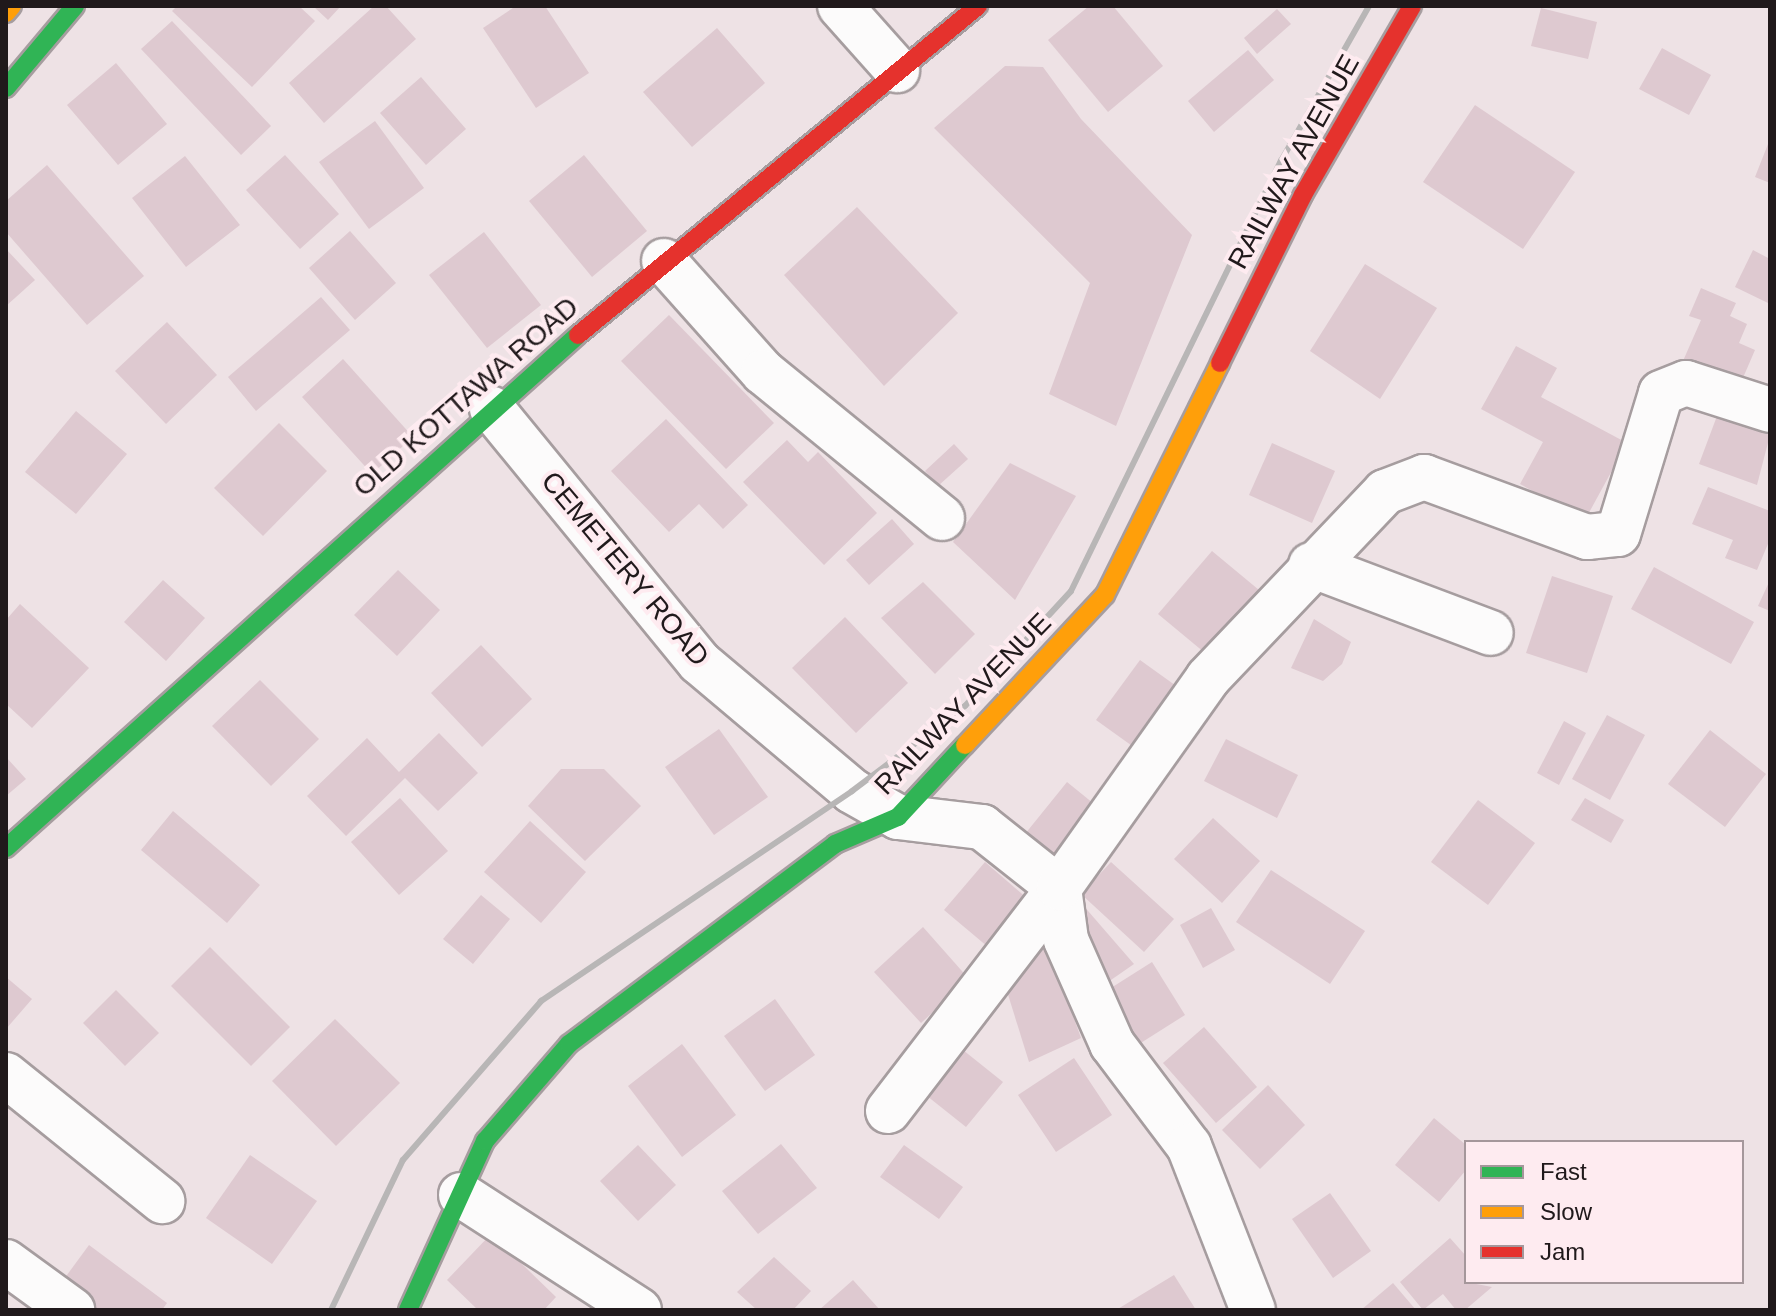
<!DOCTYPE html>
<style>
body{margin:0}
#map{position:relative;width:1776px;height:1316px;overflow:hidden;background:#eee2e5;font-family:Helvetica,sans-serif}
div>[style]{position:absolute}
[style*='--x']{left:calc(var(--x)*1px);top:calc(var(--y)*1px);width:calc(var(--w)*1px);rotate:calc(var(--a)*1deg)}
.building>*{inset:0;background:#dec9d0}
.roads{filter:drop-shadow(2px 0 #a69d9f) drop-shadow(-2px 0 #a69d9f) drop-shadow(0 2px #a69d9f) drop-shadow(0 -2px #a69d9f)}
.street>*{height:44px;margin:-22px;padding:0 22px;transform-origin:22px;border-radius:22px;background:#fcfbfb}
.fast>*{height:18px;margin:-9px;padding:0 9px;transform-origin:9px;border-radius:9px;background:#30b455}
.slow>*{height:18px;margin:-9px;padding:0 9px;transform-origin:9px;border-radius:9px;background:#ff9f0a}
.jam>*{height:18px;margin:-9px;padding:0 9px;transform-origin:9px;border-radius:9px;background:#e5322d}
.rail>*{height:6px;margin:-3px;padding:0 3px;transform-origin:3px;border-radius:3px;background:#b8b6b6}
span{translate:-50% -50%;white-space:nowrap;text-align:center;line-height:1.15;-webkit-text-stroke:8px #feebf0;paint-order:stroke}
.street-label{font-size:28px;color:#20191b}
.frame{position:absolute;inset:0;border:8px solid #20191b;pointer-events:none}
.legend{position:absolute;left:1464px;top:1140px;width:280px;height:144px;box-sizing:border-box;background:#feebf0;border:2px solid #a5979b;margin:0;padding:10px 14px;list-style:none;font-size:24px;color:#20191b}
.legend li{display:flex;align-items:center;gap:16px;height:40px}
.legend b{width:40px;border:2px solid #a5979b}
</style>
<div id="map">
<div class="building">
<div style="clip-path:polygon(177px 6px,299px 6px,315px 21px,252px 87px,172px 11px)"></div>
<div style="clip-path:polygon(313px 6px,341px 6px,328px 20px)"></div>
<div style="clip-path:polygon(374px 6px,386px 6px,416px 39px,324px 123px,289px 83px)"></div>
<div style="clip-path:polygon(516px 6px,545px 6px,589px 73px,536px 108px,483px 28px)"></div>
<div style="clip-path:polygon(1089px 6px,1113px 6px,1163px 66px,1108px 112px,1048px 40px)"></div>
<div style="clip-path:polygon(1541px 8px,1597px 22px,1588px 59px,1531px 46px)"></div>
<div style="clip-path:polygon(1277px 9px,1291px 24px,1257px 54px,1244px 38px)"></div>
<div style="clip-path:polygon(172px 21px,271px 126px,241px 155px,141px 49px)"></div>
<div style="clip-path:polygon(717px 28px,765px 83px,692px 147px,643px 92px)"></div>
<div style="clip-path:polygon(1662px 48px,1711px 75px,1689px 115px,1639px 89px)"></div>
<div style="clip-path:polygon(1248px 50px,1274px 80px,1214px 132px,1188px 101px)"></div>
<div style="clip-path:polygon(116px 63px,167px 124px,118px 165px,67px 105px)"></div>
<div style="clip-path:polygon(1005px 66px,1043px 67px,1081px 119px,1192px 235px,1116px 426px,1049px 394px,1090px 283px,934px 128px)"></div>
<div style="clip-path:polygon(421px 77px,466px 129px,426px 165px,380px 113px)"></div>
<div style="clip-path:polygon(1475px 105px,1575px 172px,1523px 249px,1423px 182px)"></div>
<div style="clip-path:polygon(375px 121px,424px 188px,369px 229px,319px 162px)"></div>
<div style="clip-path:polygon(1770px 139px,1770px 183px,1755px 177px)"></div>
<div style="clip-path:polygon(285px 155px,339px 214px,300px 249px,246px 190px)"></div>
<div style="clip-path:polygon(584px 155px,647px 231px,592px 277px,529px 201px)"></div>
<div style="clip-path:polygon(185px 156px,240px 225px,186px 267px,132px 198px)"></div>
<div style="clip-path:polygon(47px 165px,144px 276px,87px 325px,6px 232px,6px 201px)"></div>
<div style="clip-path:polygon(857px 207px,958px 313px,884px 386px,784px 275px)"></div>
<div style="clip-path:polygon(350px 231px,396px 283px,355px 320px,309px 268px)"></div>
<div style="clip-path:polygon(484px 232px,541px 305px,487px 348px,429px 275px)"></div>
<div style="clip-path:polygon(6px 249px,35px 280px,6px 306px)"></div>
<div style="clip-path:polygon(1753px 250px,1770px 259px,1768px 303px,1735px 287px)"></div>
<div style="clip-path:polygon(1365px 264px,1437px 308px,1380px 399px,1310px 351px)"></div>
<div style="clip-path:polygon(1701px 288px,1736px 303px,1730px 316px,1747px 324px,1739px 343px,1755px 350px,1736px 394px,1679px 370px,1701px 320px,1689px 316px)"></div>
<div style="clip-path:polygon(321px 297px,350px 330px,256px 411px,228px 377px)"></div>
<div style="clip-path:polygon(669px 315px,774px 423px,726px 469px,621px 361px)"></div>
<div style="clip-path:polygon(167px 322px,217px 375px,166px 424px,115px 371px)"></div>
<div style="clip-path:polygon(1516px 346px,1557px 368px,1541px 397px,1627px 443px,1585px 520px,1520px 484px,1543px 442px,1481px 409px)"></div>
<div style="clip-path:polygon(343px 359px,413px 437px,372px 474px,302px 397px)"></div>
<div style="clip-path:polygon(76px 411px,127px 454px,76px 514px,25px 472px)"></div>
<div style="clip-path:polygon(1717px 416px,1770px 435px,1757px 485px,1699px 464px)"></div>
<div style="clip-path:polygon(666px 419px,748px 505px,723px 529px,699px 504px,669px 532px,611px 471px)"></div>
<div style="clip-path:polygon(279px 423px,327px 471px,263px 536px,214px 488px)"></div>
<div style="clip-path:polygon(787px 440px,808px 462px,818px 452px,877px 513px,824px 565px,743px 482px)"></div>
<div style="clip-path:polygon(1272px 443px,1335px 471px,1312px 523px,1249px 495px)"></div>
<div style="clip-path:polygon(954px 444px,968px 459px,938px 486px,925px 471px)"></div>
<div style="clip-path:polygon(1010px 463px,1076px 496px,1015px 600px,953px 542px)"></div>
<div style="clip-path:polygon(1708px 487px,1770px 511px,1770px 539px,1757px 570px,1725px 558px,1733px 540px,1692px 524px)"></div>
<div style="clip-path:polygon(892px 519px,914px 544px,869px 585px,846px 560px)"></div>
<div style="clip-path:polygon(1212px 551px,1259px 590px,1205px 653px,1158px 614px)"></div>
<div style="clip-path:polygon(1654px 567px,1754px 622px,1731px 664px,1631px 609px)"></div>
<div style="clip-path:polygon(398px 570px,440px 610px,397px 656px,354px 615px)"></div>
<div style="clip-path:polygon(1552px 576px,1613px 596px,1587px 673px,1526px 653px)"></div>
<div style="clip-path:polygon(163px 580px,205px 618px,166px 661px,124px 622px)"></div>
<div style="clip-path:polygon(1770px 580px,1770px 611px,1758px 606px)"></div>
<div style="clip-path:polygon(923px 582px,975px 634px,935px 674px,881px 618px)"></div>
<div style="clip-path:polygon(20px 604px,89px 668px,32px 728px,6px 704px,6px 620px)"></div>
<div style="clip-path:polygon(845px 617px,908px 683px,856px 733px,792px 668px)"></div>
<div style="clip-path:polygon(1314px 619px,1351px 642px,1342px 664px,1323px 681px,1291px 668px)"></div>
<div style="clip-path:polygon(481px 645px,532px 699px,482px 747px,431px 693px)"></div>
<div style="clip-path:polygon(1140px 660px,1179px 688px,1135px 748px,1096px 720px)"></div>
<div style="clip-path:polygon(260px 680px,319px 739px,271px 786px,212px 726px)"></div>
<div style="clip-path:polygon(1607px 715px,1645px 735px,1610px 800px,1572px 779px)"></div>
<div style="clip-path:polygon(1564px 721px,1586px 733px,1559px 785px,1537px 773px)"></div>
<div style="clip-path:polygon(719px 729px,768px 797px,714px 835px,665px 767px)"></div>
<div style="clip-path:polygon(1710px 730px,1766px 774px,1725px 827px,1668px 784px)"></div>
<div style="clip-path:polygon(439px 733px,478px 773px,438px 811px,405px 778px,346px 836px,307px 796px,367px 738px,399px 772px)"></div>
<div style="clip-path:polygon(1226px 739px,1298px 775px,1277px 818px,1204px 781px)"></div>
<div style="clip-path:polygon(6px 757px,26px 779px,6px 796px)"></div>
<div style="clip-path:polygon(561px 769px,604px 769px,641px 806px,585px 861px,528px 806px)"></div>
<div style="clip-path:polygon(1067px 782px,1104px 812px,1061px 863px,1025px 834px)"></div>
<div style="clip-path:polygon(400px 798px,448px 851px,399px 895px,351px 842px)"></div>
<div style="clip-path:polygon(1585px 798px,1624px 820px,1611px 843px,1571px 820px)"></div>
<div style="clip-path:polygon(1478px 800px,1535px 843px,1488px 905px,1431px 862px)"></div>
<div style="clip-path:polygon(173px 811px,260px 885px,227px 923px,141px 850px)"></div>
<div style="clip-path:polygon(1213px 818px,1260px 861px,1222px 903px,1174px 859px)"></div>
<div style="clip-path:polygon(530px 821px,586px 872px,541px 923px,484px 872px)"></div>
<div style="clip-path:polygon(985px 862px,1028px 899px,988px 947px,944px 910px)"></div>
<div style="clip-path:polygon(1111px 862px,1174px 919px,1144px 952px,1081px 894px)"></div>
<div style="clip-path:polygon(1271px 870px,1365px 931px,1330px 984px,1236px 922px)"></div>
<div style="clip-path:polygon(481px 895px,510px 919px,473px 964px,443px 939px)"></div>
<div style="clip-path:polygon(1082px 904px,1134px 964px,1098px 989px,1070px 916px)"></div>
<div style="clip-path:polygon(1211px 908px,1235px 950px,1203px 968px,1180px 925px)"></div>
<div style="clip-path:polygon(923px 927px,969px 979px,921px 1023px,874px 972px)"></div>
<div style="clip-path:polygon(1047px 943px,1081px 1038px,1029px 1062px,1005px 985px)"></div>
<div style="clip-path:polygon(210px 947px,290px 1027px,251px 1066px,171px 986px)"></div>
<div style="clip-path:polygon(1152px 962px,1185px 1015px,1136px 1046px,1103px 993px)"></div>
<div style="clip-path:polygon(6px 977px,32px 999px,6px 1029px)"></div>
<div style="clip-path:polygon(116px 990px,159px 1033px,125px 1066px,83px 1023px)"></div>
<div style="clip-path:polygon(775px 999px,815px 1055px,765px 1091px,724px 1036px)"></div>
<div style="clip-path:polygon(335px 1019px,400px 1083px,336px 1146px,272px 1081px)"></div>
<div style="clip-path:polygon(1204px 1027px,1257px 1087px,1216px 1123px,1163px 1063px)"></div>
<div style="clip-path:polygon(682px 1044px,736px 1115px,682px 1157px,628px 1086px)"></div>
<div style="clip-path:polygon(958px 1046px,1003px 1082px,966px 1127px,922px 1092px)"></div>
<div style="clip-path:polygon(1074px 1058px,1112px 1115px,1056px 1152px,1018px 1095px)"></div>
<div style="clip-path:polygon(1268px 1085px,1305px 1125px,1260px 1169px,1222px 1130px)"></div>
<div style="clip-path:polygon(1434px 1118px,1466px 1145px,1466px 1170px,1439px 1202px,1395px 1165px)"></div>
<div style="clip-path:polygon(781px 1144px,817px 1188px,758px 1234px,722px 1191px)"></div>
<div style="clip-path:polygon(638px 1145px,676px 1185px,638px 1221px,600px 1181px)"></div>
<div style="clip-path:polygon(904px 1145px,963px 1187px,939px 1219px,880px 1177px)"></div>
<div style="clip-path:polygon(250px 1155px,317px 1201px,272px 1264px,206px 1218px)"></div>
<div style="clip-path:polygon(1330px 1193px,1371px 1251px,1333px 1278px,1292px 1219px)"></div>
<div style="clip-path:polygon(491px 1234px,556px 1297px,544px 1310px,478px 1310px,447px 1280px)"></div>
<div style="clip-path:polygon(1450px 1238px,1466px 1256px,1466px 1282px,1492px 1287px,1465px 1310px,1456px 1310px,1443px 1294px,1423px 1310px,1400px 1282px)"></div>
<div style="clip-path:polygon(89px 1245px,167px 1303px,162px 1310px,84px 1310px,56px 1290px)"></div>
<div style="clip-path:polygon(774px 1257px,811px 1291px,793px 1310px,757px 1310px,737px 1292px)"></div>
<div style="clip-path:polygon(1174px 1275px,1196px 1310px,1116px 1310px)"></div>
<div style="clip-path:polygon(853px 1280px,880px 1310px,819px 1310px)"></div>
<div style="clip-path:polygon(1393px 1283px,1416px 1310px,1361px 1310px)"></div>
</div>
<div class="roads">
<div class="street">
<div style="--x:840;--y:6;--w:86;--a:48.3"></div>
<div style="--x:664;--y:261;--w:149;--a:48.3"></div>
<div style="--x:763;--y:372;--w:231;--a:39.2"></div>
<div style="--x:492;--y:409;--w:327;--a:50.7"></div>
<div style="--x:699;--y:662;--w:200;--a:40.1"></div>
<div style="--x:852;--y:791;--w:53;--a:29.5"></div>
<div style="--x:898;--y:817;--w:85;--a:6.8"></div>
<div style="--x:982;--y:827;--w:98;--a:38.4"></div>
<div style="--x:1059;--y:888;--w:52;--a:82.3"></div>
<div style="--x:1066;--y:940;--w:114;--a:66.1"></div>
<div style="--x:1112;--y:1044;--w:128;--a:53"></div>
<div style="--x:1189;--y:1146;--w:176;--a:68.7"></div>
<div style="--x:1311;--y:565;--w:192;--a:20.7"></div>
<div style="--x:6;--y:1075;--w:201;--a:38.9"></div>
<div style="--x:888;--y:1111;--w:281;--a:-52.5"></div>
<div style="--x:1059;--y:888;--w:257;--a:-54.6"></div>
<div style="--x:1208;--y:678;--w:257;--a:-46.4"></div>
<div style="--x:1385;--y:492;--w:42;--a:-21"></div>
<div style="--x:1424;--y:477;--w:174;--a:20.2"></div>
<div style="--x:1587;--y:537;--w:31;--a:-6"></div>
<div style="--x:1618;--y:534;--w:147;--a:-73"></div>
<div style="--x:1661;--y:393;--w:27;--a:-22"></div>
<div style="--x:1686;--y:383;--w:88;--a:17.8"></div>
<div style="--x:461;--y:1195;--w:212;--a:32.9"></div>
<div style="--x:6;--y:1262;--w:82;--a:36"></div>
</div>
<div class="fast">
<div style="--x:6;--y:88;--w:107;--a:-49.9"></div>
<div style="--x:6;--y:848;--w:768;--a:-41.89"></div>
<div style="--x:408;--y:1310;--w:186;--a:-65.5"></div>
<div style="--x:485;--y:1141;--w:128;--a:-49.1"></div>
<div style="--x:569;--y:1044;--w:333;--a:-36.9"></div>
<div style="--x:835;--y:844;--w:69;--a:-23.2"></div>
<div style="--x:898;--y:817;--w:98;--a:-47.1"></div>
</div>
<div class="slow">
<div style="--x:6;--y:13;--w:9;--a:-49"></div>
<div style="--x:965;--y:745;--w:205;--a:-47"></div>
<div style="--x:1105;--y:595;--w:259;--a:-63.6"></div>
</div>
<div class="jam">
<div style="--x:578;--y:335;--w:518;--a:-39.44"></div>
<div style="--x:1220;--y:363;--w:187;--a:-63.7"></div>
<div style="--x:1303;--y:195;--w:218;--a:-60"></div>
</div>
</div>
<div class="rail">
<div style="--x:331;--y:1310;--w:166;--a:-64.4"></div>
<div style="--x:403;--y:1160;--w:211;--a:-49"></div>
<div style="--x:541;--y:1001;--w:375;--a:-34"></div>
<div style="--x:852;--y:791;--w:141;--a:-37"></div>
<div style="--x:965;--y:706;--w:156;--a:-47.3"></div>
<div style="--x:1071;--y:591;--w:479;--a:-64"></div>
<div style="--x:1281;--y:161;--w:178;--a:-60.4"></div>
</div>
<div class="street-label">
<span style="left:1294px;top:162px;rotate:-61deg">RAILWAY AVENUE</span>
<span style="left:466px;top:397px;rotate:-41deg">OLD KOTTAWA ROAD</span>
<span style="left:625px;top:569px;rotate:50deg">CEMETERY ROAD</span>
<span style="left:963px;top:704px;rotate:-46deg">RAILWAY AVENUE</span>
</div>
<div class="frame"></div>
<ul class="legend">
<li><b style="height:10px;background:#30b455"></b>Fast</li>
<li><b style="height:10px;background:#ff9f0a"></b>Slow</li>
<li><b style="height:10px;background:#e5322d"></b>Jam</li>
</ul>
</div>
